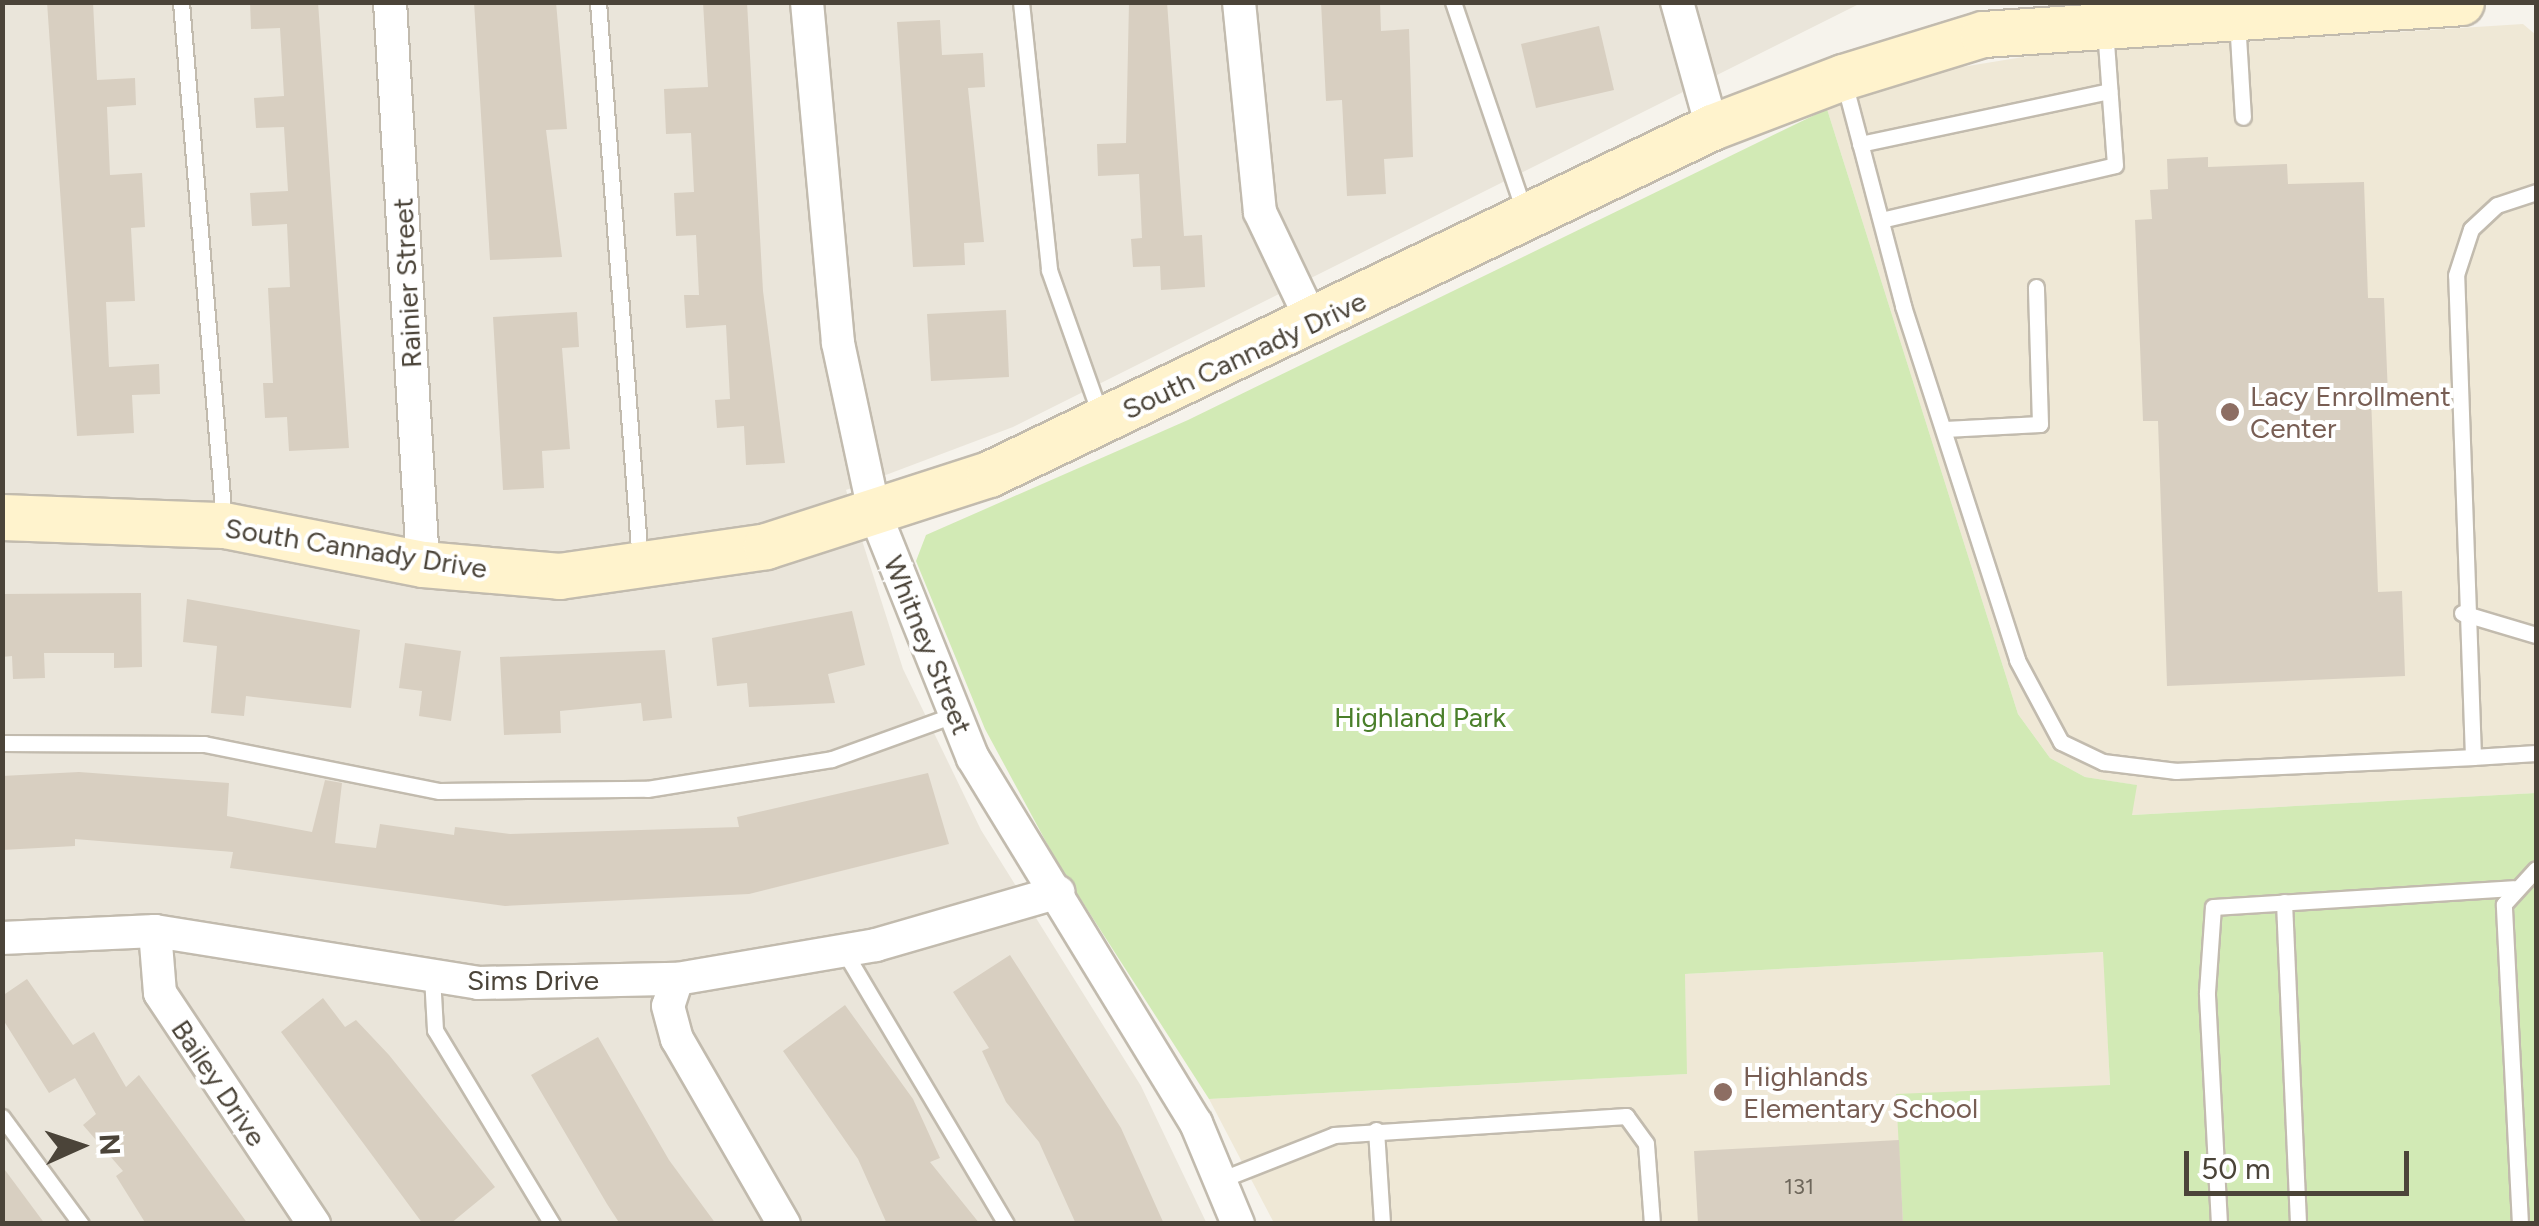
<!DOCTYPE html>
<style>
body{margin:0}
#map{position:relative;width:2539px;height:1226px;overflow:hidden;background:#f6f3ec;font-family:Figtree,sans-serif}
div>[style]{position:absolute}
[style*='--x']{left:calc(var(--x)*1px);top:calc(var(--y)*1px);width:calc(var(--w)*1px);rotate:calc(var(--a)*1deg)}
.residential>*{inset:0;background:#eae5da}
.education>*{inset:0;background:#efe8d6}
.green>*{inset:0;background:#d2eab5}
.building>*{inset:0;background:#d8cfc1}
.roads{filter:drop-shadow(2px 0 #c2bbae) drop-shadow(-2px 0 #c2bbae) drop-shadow(0 2px #c2bbae) drop-shadow(0 -2px #c2bbae)}
.lane>*{height:15px;margin:-7.5px;padding:0 7.5px;transform-origin:7.5px;border-radius:7.5px;background:#fff}
.street>*{height:32px;margin:-16px;padding:0 16px;transform-origin:16px;border-radius:16px;background:#fff}
.secondary>*{height:45px;margin:-22.5px;padding:0 22.5px;transform-origin:22.5px;border-radius:22.5px;background:#fff3cd}
.dots>*{width:28px;height:28px;translate:-50% -50%;box-sizing:border-box;border:5px solid #fff;border-radius:50%}
span{translate:-50% -50%;white-space:nowrap;text-align:center;line-height:1.15;-webkit-text-stroke:8px #fff;paint-order:stroke}
.number-label{font-size:22px;color:#6e675b}
.number-label span{-webkit-text-stroke-width:0}
.street-label{font-size:28px;color:#4b4439}
.education-label{font-size:28px;color:#785e54}
.left{translate:0 -50%;text-align:left}
.park-label{font-size:28px;color:#4a7f2a}
.frame{position:absolute;inset:0;border:5px solid #4b4439;pointer-events:none}
.north{position:absolute;left:30px;top:1096px;width:100px;height:100px;-webkit-text-stroke:8px #fff;paint-order:stroke;rotate:87deg;font-size:28px;font-weight:700;line-height:40px;text-align:center;color:#4b4439}
.north::after{content:'';display:block;margin:auto;width:35px;height:45px;background:#4b4439;clip-path:polygon(50% 0,100% 100%,50% 72%,0 100%)}
.scale{position:absolute;left:2184px;top:1151px;width:225px;height:45px;box-sizing:border-box;border:5px solid #4b4439;border-top:0;padding-left:12px;font-size:30px;line-height:35px;white-space:nowrap;color:#4b4439;-webkit-text-stroke:8px #fff;paint-order:stroke}
</style>
<div id="map">
<div class="residential">
<div style="clip-path:polygon(2px 3px,1861px 3px,1013px 427px,846px 490px,903px 669px,981px 830px,1141px 1086px,1207px 1224px,3px 1223px)"></div>
</div>
<div class="education">
<div style="clip-path:polygon(2523px 24px,2536px 35px,2536px 793px,2131px 815px,2136px 785px,2085px 777px,2050px 758px,2018px 714px,1827px 109px,1931px 72px,2036px 55px)"></div>
<div style="clip-path:polygon(2104px 952px,2116px 1223px,1274px 1223px,1209px 1099px,1686px 1074px,1685px 974px)"></div>
</div>
<div class="green">
<div style="clip-path:polygon(1827px 109px,2018px 714px,2050px 758px,2085px 777px,2137px 785px,2132px 815px,2536px 793px,2536px 1223px,1903px 1223px,1896px 1094px,2110px 1085px,2103px 952px,1685px 974px,1687px 1074px,1209px 1099px,1058px 864px,985px 729px,916px 561px,926px 535px,1188px 420px)"></div>
</div>
<div class="building">
<div style="clip-path:polygon(47px 2px,93px 2px,97px 80px,135px 78px,136px 105px,107px 107px,110px 175px,142px 173px,145px 227px,131px 228px,135px 301px,106px 302px,109px 367px,159px 364px,160px 394px,132px 395px,134px 433px,77px 436px)"></div>
<div style="clip-path:polygon(250px 2px,318px 2px,349px 448px,289px 451px,287px 417px,265px 418px,263px 383px,273px 383px,268px 288px,290px 287px,287px 224px,252px 226px,250px 193px,288px 191px,284px 127px,256px 128px,254px 98px,284px 96px,280px 28px,251px 29px)"></div>
<div style="clip-path:polygon(474px 2px,556px 2px,567px 129px,546px 130px,562px 257px,490px 260px)"></div>
<div style="clip-path:polygon(703px 2px,747px 2px,763px 291px,785px 463px,746px 465px,744px 426px,717px 428px,715px 400px,730px 399px,726px 325px,686px 328px,684px 295px,699px 295px,696px 235px,676px 236px,674px 193px,694px 192px,691px 133px,666px 134px,664px 89px,708px 87px)"></div>
<div style="clip-path:polygon(1129px 2px,1167px 2px,1184px 236px,1202px 235px,1205px 287px,1161px 290px,1160px 266px,1133px 267px,1131px 239px,1142px 238px,1139px 174px,1098px 176px,1097px 144px,1126px 143px)"></div>
<div style="clip-path:polygon(1321px 2px,1380px 2px,1381px 31px,1409px 29px,1413px 157px,1384px 159px,1386px 194px,1347px 196px,1342px 100px,1326px 101px)"></div>
<div style="clip-path:polygon(940px 20px,942px 55px,983px 53px,985px 87px,968px 88px,984px 242px,964px 243px,965px 265px,913px 267px,897px 22px)"></div>
<div style="clip-path:polygon(1599px 26px,1614px 90px,1536px 108px,1521px 44px)"></div>
<div style="clip-path:polygon(2208px 157px,2208px 167px,2287px 164px,2288px 184px,2364px 182px,2368px 298px,2384px 298px,2388px 395px,2371px 396px,2378px 592px,2402px 591px,2405px 676px,2167px 686px,2158px 421px,2143px 421px,2135px 220px,2152px 219px,2150px 190px,2168px 189px,2167px 159px)"></div>
<div style="clip-path:polygon(1006px 310px,1009px 377px,931px 381px,927px 314px)"></div>
<div style="clip-path:polygon(577px 312px,579px 347px,562px 348px,570px 449px,542px 451px,544px 488px,503px 490px,493px 317px)"></div>
<div style="clip-path:polygon(141px 593px,142px 667px,114px 668px,114px 653px,44px 653px,45px 678px,13px 679px,12px 656px,2px 657px,2px 594px)"></div>
<div style="clip-path:polygon(187px 599px,360px 630px,351px 708px,246px 696px,244px 716px,211px 713px,217px 646px,183px 642px)"></div>
<div style="clip-path:polygon(852px 611px,865px 665px,828px 674px,835px 703px,749px 707px,747px 683px,717px 686px,712px 638px)"></div>
<div style="clip-path:polygon(405px 643px,461px 651px,451px 721px,419px 716px,422px 691px,399px 688px)"></div>
<div style="clip-path:polygon(665px 650px,672px 718px,643px 721px,641px 703px,560px 711px,561px 733px,504px 735px,500px 657px)"></div>
<div style="clip-path:polygon(79px 772px,229px 783px,227px 816px,312px 832px,325px 780px,342px 783px,335px 843px,376px 848px,380px 824px,454px 835px,455px 827px,510px 834px,739px 827px,737px 817px,928px 773px,949px 844px,749px 894px,505px 906px,230px 868px,233px 852px,75px 839px,75px 846px,2px 850px,2px 776px)"></div>
<div style="clip-path:polygon(1010px 955px,1121px 1128px,1164px 1224px,1076px 1224px,1039px 1142px,1006px 1102px,982px 1051px,989px 1048px,953px 992px)"></div>
<div style="clip-path:polygon(27px 979px,73px 1045px,94px 1032px,126px 1087px,139px 1075px,248px 1224px,146px 1224px,116px 1176px,123px 1171px,83px 1125px,96px 1114px,75px 1078px,49px 1093px,2px 1018px,2px 996px)"></div>
<div style="clip-path:polygon(323px 998px,345px 1027px,356px 1020px,389px 1055px,495px 1187px,450px 1224px,423px 1224px,281px 1032px)"></div>
<div style="clip-path:polygon(845px 1005px,913px 1099px,940px 1158px,930px 1162px,980px 1224px,887px 1224px,858px 1159px,783px 1051px)"></div>
<div style="clip-path:polygon(598px 1037px,669px 1160px,716px 1224px,620px 1224px,607px 1204px,531px 1075px)"></div>
<div style="clip-path:polygon(1899px 1140px,1903px 1224px,1698px 1224px,1694px 1151px)"></div>
<div style="clip-path:polygon(2px 1166px,45px 1224px,2px 1224px)"></div>
</div>
<div class="roads">
<div class="lane">
<div style="--x:181;--y:2;--w:522;--a:85.27"></div>
<div style="--x:598;--y:2;--w:562;--a:85.71"></div>
<div style="--x:1021;--y:2;--w:269;--a:84"></div>
<div style="--x:1049;--y:270;--w:153;--a:70.5"></div>
<div style="--x:1453;--y:2;--w:221;--a:71.2"></div>
<div style="--x:2237;--y:20;--w:97;--a:86.5"></div>
<div style="--x:1844;--y:82;--w:232;--a:75.2"></div>
<div style="--x:1903;--y:306;--w:372;--a:72.1"></div>
<div style="--x:2017;--y:660;--w:93;--a:61.8"></div>
<div style="--x:2061;--y:742;--w:47;--a:25.5"></div>
<div style="--x:2103;--y:762;--w:74;--a:7"></div>
<div style="--x:2176;--y:771;--w:297;--a:-2.7"></div>
<div style="--x:2473;--y:757;--w:482;--a:-92"></div>
<div style="--x:2456;--y:275;--w:48;--a:-71.9"></div>
<div style="--x:2471;--y:229;--w:35;--a:-43"></div>
<div style="--x:2497;--y:205;--w:41;--a:-18.4"></div>
<div style="--x:1860;--y:144;--w:255;--a:-12"></div>
<div style="--x:1881;--y:220;--w:240;--a:-13.2"></div>
<div style="--x:2115;--y:165;--w:137;--a:-94.2"></div>
<div style="--x:1945;--y:429;--w:95;--a:-3"></div>
<div style="--x:2040;--y:424;--w:137;--a:-91.7"></div>
<div style="--x:2462;--y:613;--w:77;--a:16.6"></div>
<div style="--x:2;--y:743;--w:202;--a:0.3"></div>
<div style="--x:204;--y:744;--w:240;--a:11.3"></div>
<div style="--x:439;--y:791;--w:208;--a:-0.6"></div>
<div style="--x:647;--y:789;--w:187;--a:-9.2"></div>
<div style="--x:832;--y:759;--w:132;--a:-19.9"></div>
<div style="--x:2473;--y:757;--w:63;--a:-3.6"></div>
<div style="--x:2284;--y:902;--w:322;--a:87.5"></div>
<div style="--x:844;--y:951;--w:317;--a:59.3"></div>
<div style="--x:432;--y:976;--w:54;--a:86.8"></div>
<div style="--x:435;--y:1030;--w:227;--a:58.9"></div>
<div style="--x:2;--y:1117;--w:133;--a:53.6"></div>
<div style="--x:1376;--y:1130;--w:94;--a:86.3"></div>
<div style="--x:1220;--y:1180;--w:123;--a:-21.5"></div>
<div style="--x:1334;--y:1135;--w:293;--a:-3.7"></div>
<div style="--x:1626;--y:1116;--w:34;--a:54"></div>
<div style="--x:1646;--y:1144;--w:80;--a:85.7"></div>
<div style="--x:2219;--y:1224;--w:232;--a:-93"></div>
<div style="--x:2207;--y:992;--w:85;--a:-86"></div>
<div style="--x:2213;--y:907;--w:301;--a:-3.6"></div>
<div style="--x:2520;--y:1224;--w:320;--a:-92.9"></div>
<div style="--x:2504;--y:904;--w:47;--a:-47.6"></div>
</div>
<div class="street">
<div style="--x:390;--y:2;--w:563;--a:86.64"></div>
<div style="--x:807;--y:2;--w:342;--a:84.8"></div>
<div style="--x:838;--y:343;--w:172;--a:77.9"></div>
<div style="--x:874;--y:511;--w:266;--a:68.2"></div>
<div style="--x:973;--y:758;--w:428;--a:58.6"></div>
<div style="--x:1196;--y:1123;--w:109;--a:67.4"></div>
<div style="--x:1239;--y:2;--w:211;--a:84.3"></div>
<div style="--x:1260;--y:212;--w:123;--a:64.5"></div>
<div style="--x:1677;--y:2;--w:130;--a:74.4"></div>
<div style="--x:155;--y:931;--w:62;--a:85.4"></div>
<div style="--x:160;--y:993;--w:278;--a:56.3"></div>
<div style="--x:2;--y:938;--w:153;--a:-2.6"></div>
<div style="--x:155;--y:931;--w:327;--a:9.1"></div>
<div style="--x:478;--y:983;--w:199;--a:-1.2"></div>
<div style="--x:677;--y:979;--w:202;--a:-9.7"></div>
<div style="--x:876;--y:945;--w:190;--a:-16.2"></div>
<div style="--x:677;--y:979;--w:28;--a:108"></div>
<div style="--x:668;--y:1006;--w:34;--a:75"></div>
<div style="--x:677;--y:1039;--w:214;--a:60"></div>
</div>
<div class="secondary">
<div style="--x:2;--y:517;--w:222;--a:2.1"></div>
<div style="--x:224;--y:525;--w:203;--a:11.1"></div>
<div style="--x:423;--y:564;--w:137;--a:5"></div>
<div style="--x:559;--y:576;--w:209;--a:-8.2"></div>
<div style="--x:766;--y:546;--w:234;--a:-17.9"></div>
<div style="--x:989;--y:474;--w:802;--a:-25.64"></div>
<div style="--x:1712;--y:127;--w:140;--a:-20.9"></div>
<div style="--x:1843;--y:77;--w:146;--a:-17.1"></div>
<div style="--x:1983;--y:34;--w:479;--a:-3.8"></div>
</div>
</div>
<div class="dots">
<div style="left:2230px;top:412px;background:#8d6e63"></div>
<div style="left:1723px;top:1092px;background:#8d6e63"></div>
</div>
<div class="number-label">
<span style="left:1799px;top:1187px">131</span>
</div>
<div class="street-label">
<span style="left:407px;top:283px;rotate:-93deg">Rainier Street</span>
<span style="left:1244px;top:355px;rotate:-25deg">South Cannady Drive</span>
<span style="left:356px;top:548px;rotate:9deg">South Cannady Drive</span>
<span style="left:928px;top:645px;rotate:68deg">Whitney Street</span>
<span style="left:533px;top:980px">Sims Drive</span>
<span style="left:219px;top:1083px;rotate:56deg">Bailey Drive</span>
</div>
<div class="education-label">
<span class="left" style="left:2250px;top:412px">Lacy Enrollment<br>Center</span>
<span class="left" style="left:1743px;top:1092px">Highlands<br>Elementary School</span>
</div>
<div class="park-label">
<span style="left:1420px;top:717px">Highland Park</span>
</div>
<div class="frame"></div>
<div class="north">N</div>
<div class="scale">50 m</div>
</div>
